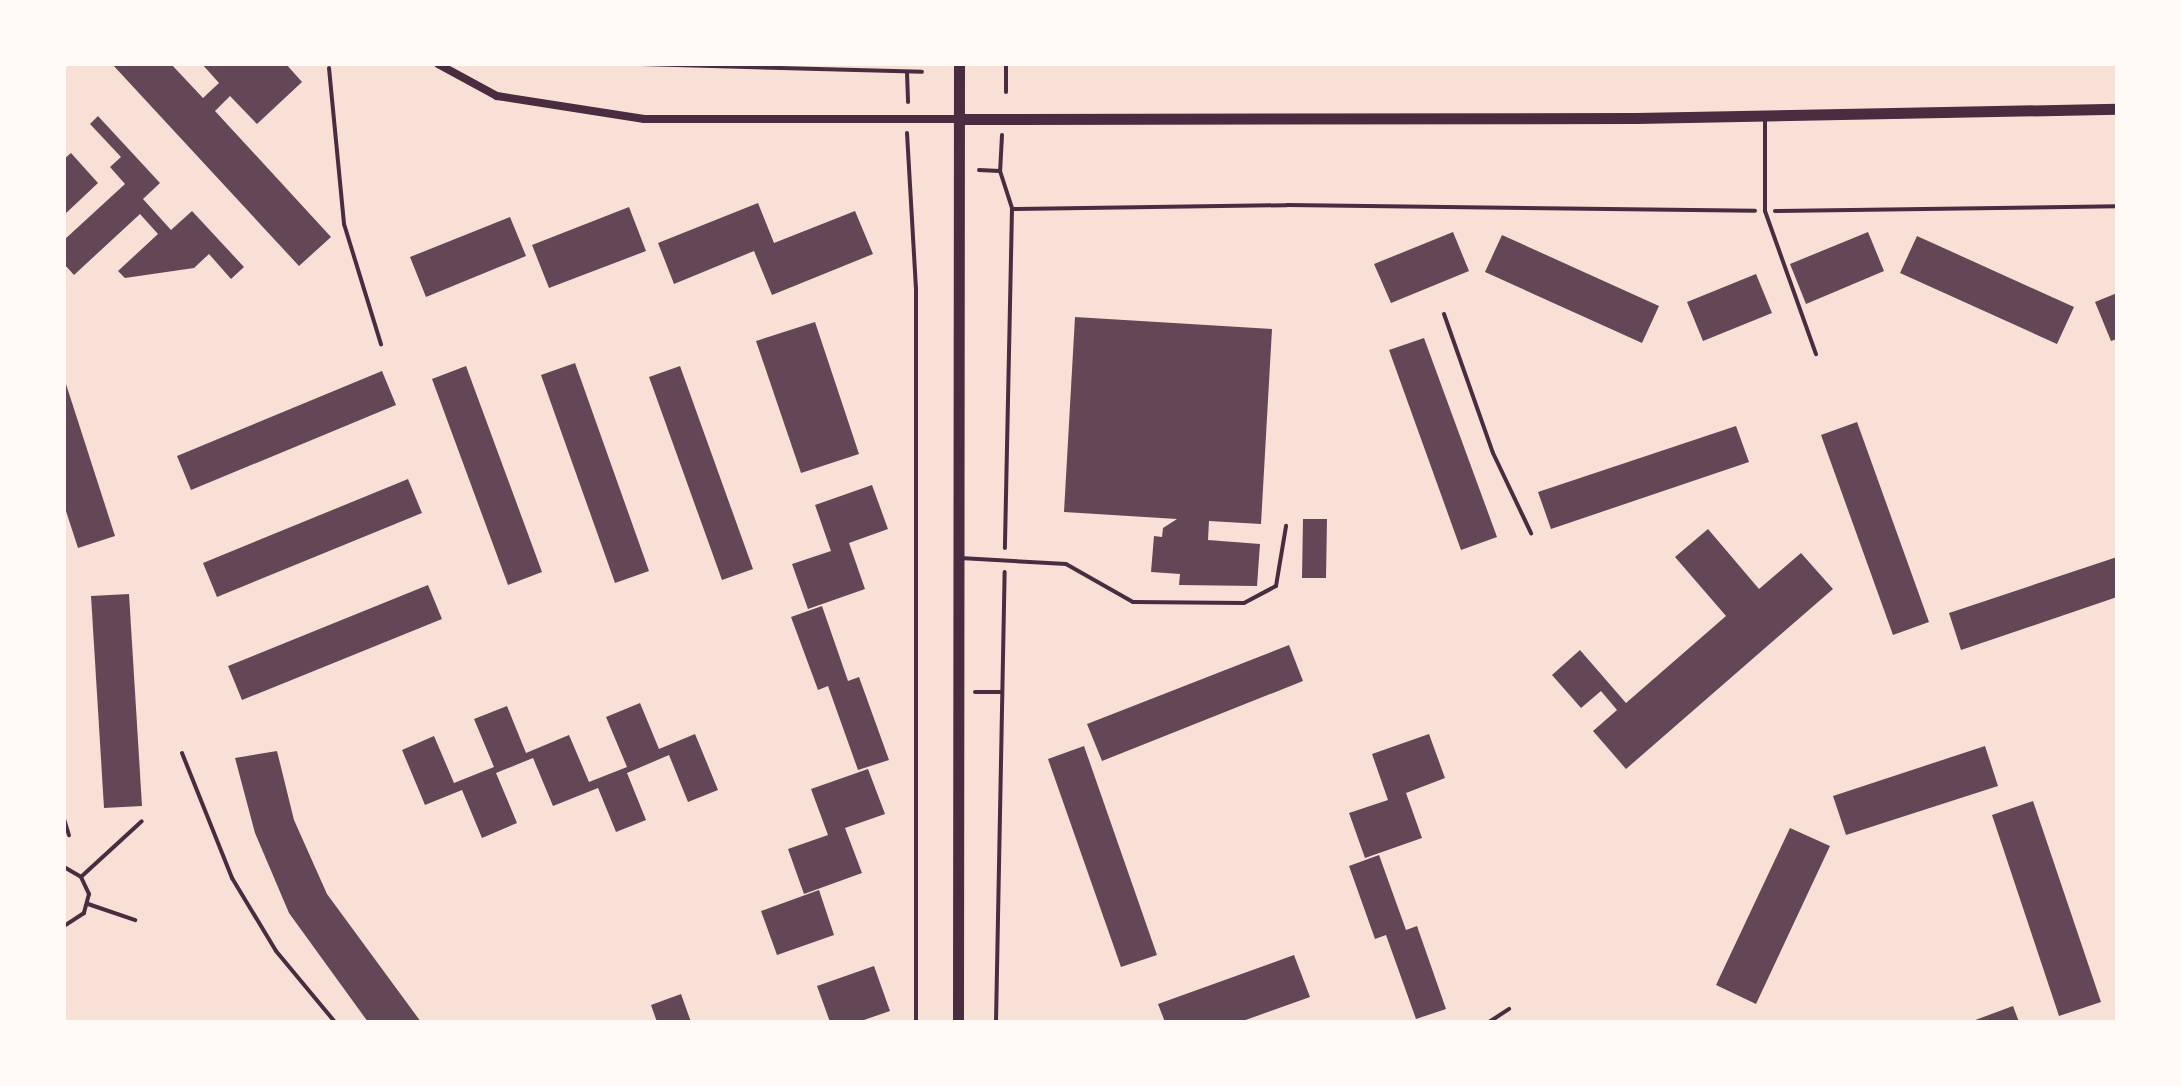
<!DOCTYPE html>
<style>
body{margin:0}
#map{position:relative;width:2181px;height:1086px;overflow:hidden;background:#f7e1d7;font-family:Montserrat,sans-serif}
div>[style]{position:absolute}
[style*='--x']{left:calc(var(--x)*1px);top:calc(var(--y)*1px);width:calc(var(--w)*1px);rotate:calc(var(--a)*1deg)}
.building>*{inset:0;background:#644757}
.path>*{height:4px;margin:-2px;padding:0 2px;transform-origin:2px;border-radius:2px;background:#4a2c40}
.service>*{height:4px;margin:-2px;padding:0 2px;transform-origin:2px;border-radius:2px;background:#4a2c40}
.minor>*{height:8px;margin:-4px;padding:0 4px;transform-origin:4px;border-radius:4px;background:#4a2c40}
.tertiary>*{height:11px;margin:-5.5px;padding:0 5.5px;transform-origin:5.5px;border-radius:5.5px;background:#4a2c40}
span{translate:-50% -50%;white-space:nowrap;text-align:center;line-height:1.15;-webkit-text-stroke:6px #fffaf5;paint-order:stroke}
.frame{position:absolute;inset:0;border:66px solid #fffaf5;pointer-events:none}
</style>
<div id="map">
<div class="building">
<div style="clip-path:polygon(112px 64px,171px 64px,203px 98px,219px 83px,202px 64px,286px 64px,302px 82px,257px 124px,230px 96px,215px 111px,331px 237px,299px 266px)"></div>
<div style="clip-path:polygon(98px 116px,160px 183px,143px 199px,171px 230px,192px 211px,244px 267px,231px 279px,209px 254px,194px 268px,125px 278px,118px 271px,158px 234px,140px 214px,74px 275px,64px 264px,64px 240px,125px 184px,110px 167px,121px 157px,90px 124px)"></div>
<div style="clip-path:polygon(71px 153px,98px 183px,64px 215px,64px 159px)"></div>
<div style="clip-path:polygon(758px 203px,774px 243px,855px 211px,873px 254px,772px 295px,754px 251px,674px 284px,658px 243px)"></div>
<div style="clip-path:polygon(629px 207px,646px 251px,549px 288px,532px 245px)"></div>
<div style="clip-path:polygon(510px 217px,526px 256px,426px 297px,410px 257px)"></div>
<div style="clip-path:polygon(1453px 232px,1469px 271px,1391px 303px,1374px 264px)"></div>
<div style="clip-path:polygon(1868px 232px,1884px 271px,1806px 304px,1790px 264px)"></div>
<div style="clip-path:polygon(1502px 235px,1659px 306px,1642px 343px,1485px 272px)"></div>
<div style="clip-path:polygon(1917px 236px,2074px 307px,2057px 344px,1900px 273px)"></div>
<div style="clip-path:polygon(1756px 274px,1772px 313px,1703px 341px,1687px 302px)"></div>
<div style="clip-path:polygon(2117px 293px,2117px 339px,2111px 341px,2095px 302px)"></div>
<div style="clip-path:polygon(1075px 317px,1272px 329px,1261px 524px,1209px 521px,1208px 540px,1260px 544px,1257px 586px,1179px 585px,1180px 574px,1151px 572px,1154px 536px,1162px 537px,1163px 528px,1177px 519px,1064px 512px)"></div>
<div style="clip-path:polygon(815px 322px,859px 454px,801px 473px,756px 341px)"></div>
<div style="clip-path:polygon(1424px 338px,1497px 537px,1461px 550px,1389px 350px)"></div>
<div style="clip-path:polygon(575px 363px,649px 571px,615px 583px,541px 375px)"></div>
<div style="clip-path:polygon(466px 366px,542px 572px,508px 585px,432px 379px)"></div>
<div style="clip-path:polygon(680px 366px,753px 569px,722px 580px,649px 377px)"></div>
<div style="clip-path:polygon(382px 371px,396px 405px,191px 490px,177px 456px)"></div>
<div style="clip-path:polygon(65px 381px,115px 536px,78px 548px,64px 505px)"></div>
<div style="clip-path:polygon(1857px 422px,1929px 622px,1893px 635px,1821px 435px)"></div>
<div style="clip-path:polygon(1736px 426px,1749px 462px,1551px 529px,1538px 492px)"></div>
<div style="clip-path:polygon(408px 479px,422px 513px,217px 597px,203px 563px)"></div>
<div style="clip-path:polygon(872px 485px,888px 529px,849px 543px,865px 589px,808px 609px,792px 564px,831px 551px,815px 505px)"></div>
<div style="clip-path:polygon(1303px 519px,1327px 519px,1326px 578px,1302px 578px)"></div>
<div style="clip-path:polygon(1708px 529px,1759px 589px,1801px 553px,1833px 589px,1626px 769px,1593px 731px,1617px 710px,1601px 691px,1581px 708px,1552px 675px,1580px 650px,1626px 703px,1726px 616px,1675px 557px)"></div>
<div style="clip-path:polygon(2117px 557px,2117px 597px,1961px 650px,1949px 613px)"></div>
<div style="clip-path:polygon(428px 585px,442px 619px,242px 700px,228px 666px)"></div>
<div style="clip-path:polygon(129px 594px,142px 806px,104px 808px,91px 596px)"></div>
<div style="clip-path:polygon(822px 606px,848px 681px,859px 677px,889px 760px,858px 770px,828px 686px,818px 690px,791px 617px)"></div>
<div style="clip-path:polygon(1289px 645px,1303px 681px,1102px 761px,1087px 724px)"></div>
<div style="clip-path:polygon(640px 703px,659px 749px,695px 734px,718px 790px,688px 802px,669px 755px,627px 773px,646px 820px,616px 832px,598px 788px,553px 806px,533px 758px,496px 773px,517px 823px,482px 838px,462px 790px,425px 805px,402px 750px,434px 736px,454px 783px,494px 767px,474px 719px,507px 706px,526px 753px,569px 735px,589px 782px,627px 767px,606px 717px)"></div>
<div style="clip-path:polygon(1429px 734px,1445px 778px,1406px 793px,1422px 838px,1365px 858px,1349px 813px,1388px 800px,1372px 754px)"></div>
<div style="clip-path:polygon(1084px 746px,1157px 955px,1121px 967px,1048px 759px)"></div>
<div style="clip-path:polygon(1985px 746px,1998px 786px,1846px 835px,1833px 796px)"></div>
<div style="clip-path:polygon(277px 751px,294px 820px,327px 894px,421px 1022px,368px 1022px,289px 913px,255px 833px,235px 758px)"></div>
<div style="clip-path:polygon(868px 769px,885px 814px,845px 828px,862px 873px,804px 894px,788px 849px,828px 835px,811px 789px)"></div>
<div style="clip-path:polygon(2033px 801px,2101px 1002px,2059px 1016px,1992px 815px)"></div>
<div style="clip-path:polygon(1790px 828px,1830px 846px,1756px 1004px,1716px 985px)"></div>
<div style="clip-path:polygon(1379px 855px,1406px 930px,1417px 926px,1446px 1009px,1416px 1019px,1386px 935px,1375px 939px,1349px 866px)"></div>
<div style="clip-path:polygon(819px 890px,834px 935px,777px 955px,761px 911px)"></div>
<div style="clip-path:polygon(1294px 955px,1310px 997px,1240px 1022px,1165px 1022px,1158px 1004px)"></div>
<div style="clip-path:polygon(874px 966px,890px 1011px,858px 1022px,830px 1022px,817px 986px)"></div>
<div style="clip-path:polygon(681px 994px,691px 1022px,657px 1022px,651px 1005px)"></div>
<div style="clip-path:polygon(2013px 1006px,2019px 1022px,1970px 1022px)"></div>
</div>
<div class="path">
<div style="--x:641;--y:64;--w:281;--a:1.6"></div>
<div style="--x:1006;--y:64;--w:28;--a:90"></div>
<div style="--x:329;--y:68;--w:157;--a:84.5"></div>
<div style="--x:344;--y:224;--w:126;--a:72.9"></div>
<div style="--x:907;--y:72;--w:30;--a:88"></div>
<div style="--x:907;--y:133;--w:155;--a:86.7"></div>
<div style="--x:916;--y:288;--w:734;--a:90"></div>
<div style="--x:1002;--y:135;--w:36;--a:93"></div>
<div style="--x:1000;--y:171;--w:40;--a:72"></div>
<div style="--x:1012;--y:209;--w:339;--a:91.2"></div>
<div style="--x:979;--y:170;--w:21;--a:3"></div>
<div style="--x:1012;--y:209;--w:275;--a:-0.8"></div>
<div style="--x:1287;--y:205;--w:468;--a:0.7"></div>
<div style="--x:1775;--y:211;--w:342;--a:-0.8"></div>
<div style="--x:975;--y:692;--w:26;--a:0"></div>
<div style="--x:182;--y:753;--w:135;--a:68.2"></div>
<div style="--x:232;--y:878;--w:85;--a:58.9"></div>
<div style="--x:276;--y:951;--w:92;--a:50.3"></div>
<div style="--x:64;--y:819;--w:17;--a:73"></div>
<div style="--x:64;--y:867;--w:20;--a:30"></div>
<div style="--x:81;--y:877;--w:19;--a:65"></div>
<div style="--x:89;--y:894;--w:20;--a:105"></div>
<div style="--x:84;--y:913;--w:24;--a:147"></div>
<div style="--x:82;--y:876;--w:81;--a:-42.5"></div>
<div style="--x:88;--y:904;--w:50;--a:18.8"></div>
<div style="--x:996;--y:1022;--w:450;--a:-88.9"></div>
</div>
<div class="service">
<div style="--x:1765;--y:118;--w:93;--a:90"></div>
<div style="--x:1765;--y:211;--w:152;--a:70.4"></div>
<div style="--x:1444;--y:314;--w:147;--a:70.6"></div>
<div style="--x:1493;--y:453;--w:89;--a:64.6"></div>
<div style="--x:960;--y:558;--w:106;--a:3.2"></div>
<div style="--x:1066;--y:564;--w:77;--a:29.6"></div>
<div style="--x:1133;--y:602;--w:111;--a:0.5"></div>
<div style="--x:1244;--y:603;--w:36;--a:-28"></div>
<div style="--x:1276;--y:586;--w:61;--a:-80.5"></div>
<div style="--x:1489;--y:1022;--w:24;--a:-33"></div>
</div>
<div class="minor">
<div style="--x:438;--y:64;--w:67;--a:28.5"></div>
<div style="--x:497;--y:96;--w:149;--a:8.9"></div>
<div style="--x:644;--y:119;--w:315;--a:0"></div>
</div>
<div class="tertiary">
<div style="--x:959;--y:119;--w:677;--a:-0.08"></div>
<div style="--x:1636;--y:118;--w:481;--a:-1.1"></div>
<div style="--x:958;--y:1022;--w:958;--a:-89.94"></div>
</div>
<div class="frame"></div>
</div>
